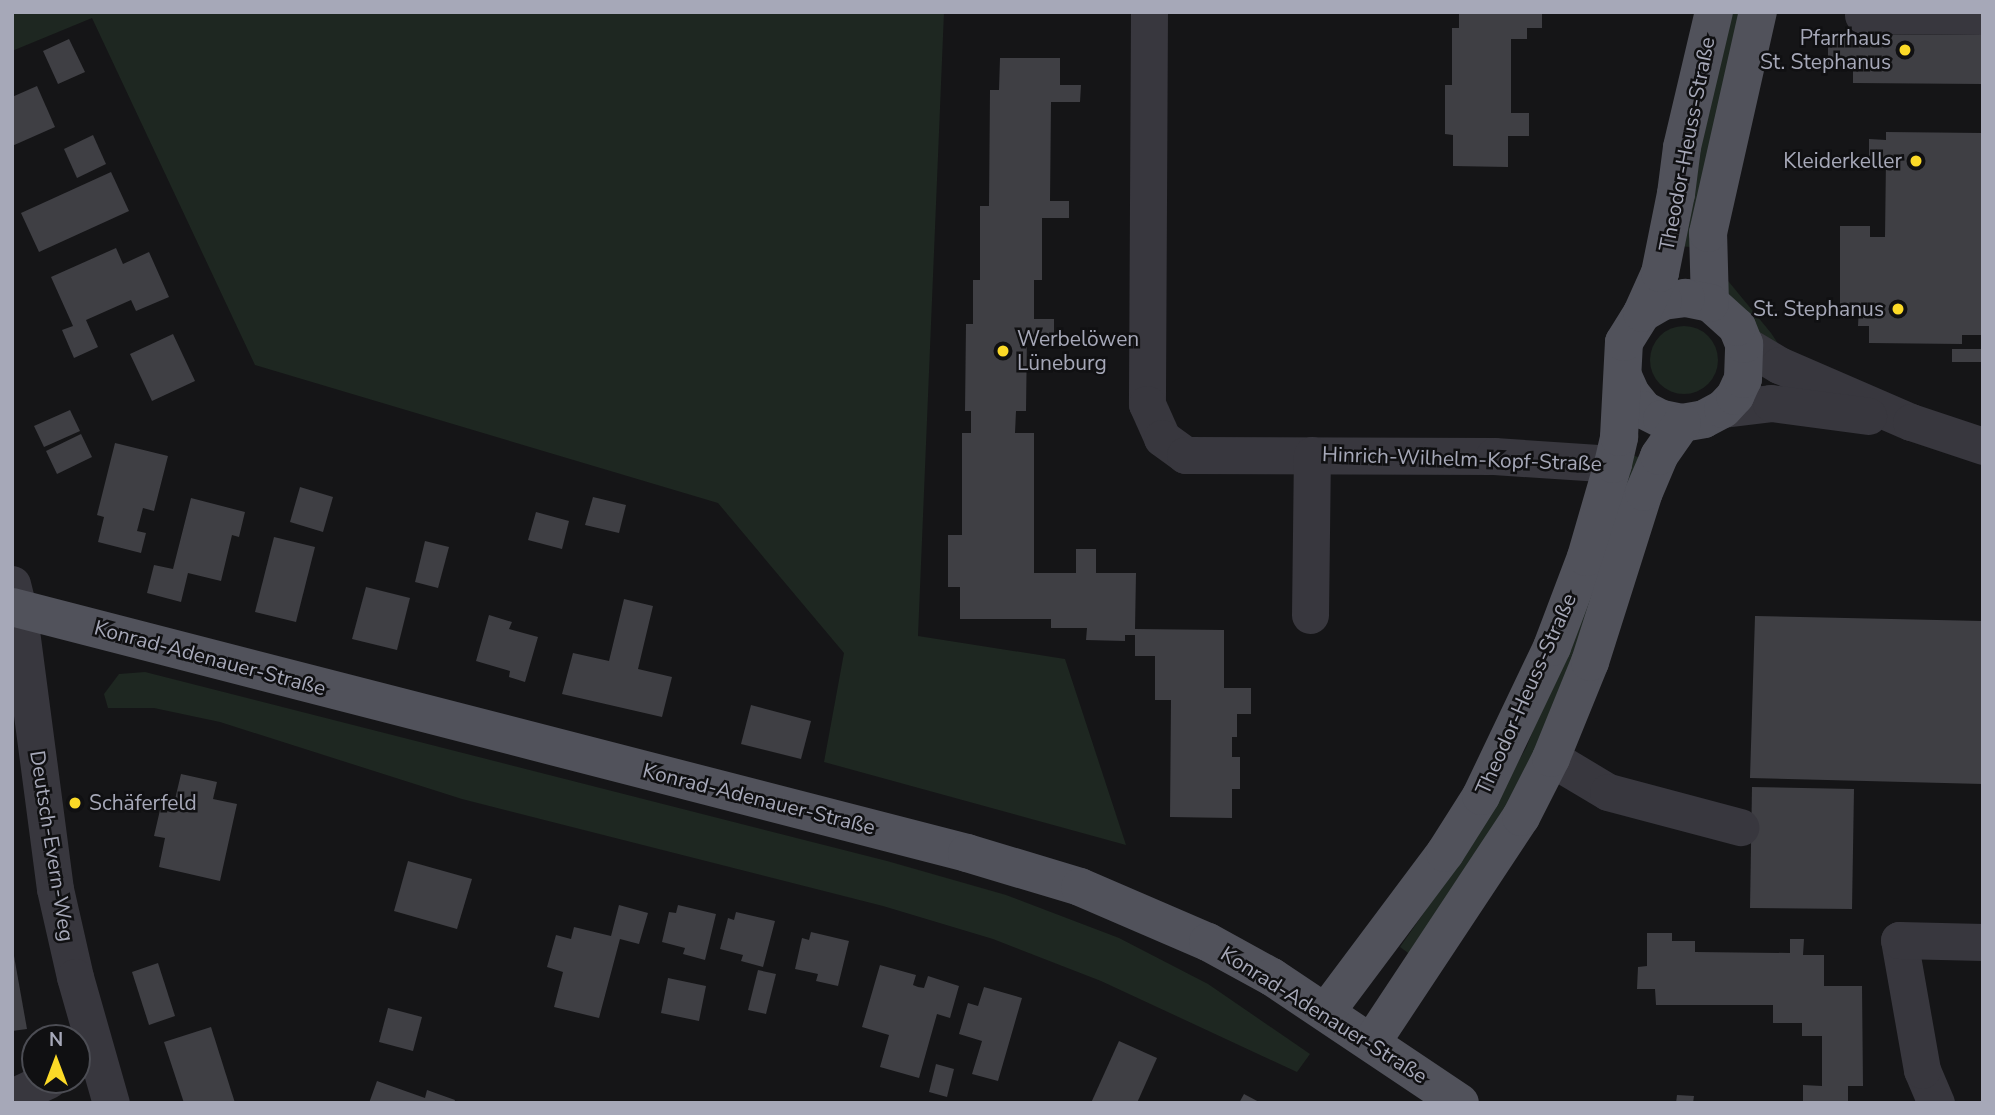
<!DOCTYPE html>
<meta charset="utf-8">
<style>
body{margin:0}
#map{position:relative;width:1995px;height:1115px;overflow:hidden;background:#151517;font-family:"Nunito Sans",sans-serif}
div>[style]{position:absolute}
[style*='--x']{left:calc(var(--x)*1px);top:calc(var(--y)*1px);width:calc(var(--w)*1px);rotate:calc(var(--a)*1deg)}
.green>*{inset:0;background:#1e2721}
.round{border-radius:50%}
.building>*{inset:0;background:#3f3f44}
.minor>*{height:37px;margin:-18.5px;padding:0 18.5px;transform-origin:18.5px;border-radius:18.5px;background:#38373e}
.major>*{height:38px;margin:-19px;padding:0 19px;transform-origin:19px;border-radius:19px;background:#51525b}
.dots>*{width:19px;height:19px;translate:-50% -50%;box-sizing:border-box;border:4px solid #101012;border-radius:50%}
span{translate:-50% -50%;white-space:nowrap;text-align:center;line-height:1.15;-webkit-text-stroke:5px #101012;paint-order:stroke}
.poi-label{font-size:21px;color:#a6a8b8}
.right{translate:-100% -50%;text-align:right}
.left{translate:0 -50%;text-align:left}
.street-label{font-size:21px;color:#a6a8b8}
.frame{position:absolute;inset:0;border:14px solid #a6a8b8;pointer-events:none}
.north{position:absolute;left:21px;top:1024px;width:70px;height:70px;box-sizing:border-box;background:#101012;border:2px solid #4c4d54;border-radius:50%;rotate:0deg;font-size:19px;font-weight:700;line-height:28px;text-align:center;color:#a6a8b8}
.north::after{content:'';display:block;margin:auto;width:24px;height:32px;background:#fcda27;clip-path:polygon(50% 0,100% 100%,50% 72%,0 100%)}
</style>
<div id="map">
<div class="green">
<div style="clip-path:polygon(12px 12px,944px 12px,918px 636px,1065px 659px,1126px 845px,824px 762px,844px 653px,718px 503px,255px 365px,92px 18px,12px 51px)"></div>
<div style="clip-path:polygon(1725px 12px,1747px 12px,1691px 247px,1675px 246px)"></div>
<div style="clip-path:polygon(1717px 275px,1724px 276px,1771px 333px,1779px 345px,1779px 353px,1742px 315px)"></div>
<div class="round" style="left:1650px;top:326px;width:68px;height:68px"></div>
<div style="clip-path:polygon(1627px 453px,1643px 459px,1544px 755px,1415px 958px,1400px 947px,1460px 861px,1526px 748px,1565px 651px)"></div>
<div style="clip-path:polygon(145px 672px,887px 861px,1006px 895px,1119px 938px,1208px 984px,1310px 1054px,1297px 1072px,1101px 981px,993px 939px,883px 906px,462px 799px,220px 722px,154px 708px,108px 708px,104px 694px,119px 674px)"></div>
</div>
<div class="building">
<div style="clip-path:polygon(1459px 12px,1542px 12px,1542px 28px,1527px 28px,1527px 39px,1511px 39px,1511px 113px,1529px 113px,1529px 136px,1508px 136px,1508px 167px,1453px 166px,1453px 135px,1445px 134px,1445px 85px,1452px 85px,1452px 28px,1459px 28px)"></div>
<div style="clip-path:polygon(1828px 34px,1983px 35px,1983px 84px,1853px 83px,1853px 66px,1828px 66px)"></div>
<div style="clip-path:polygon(69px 39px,85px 72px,58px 84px,43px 51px)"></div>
<div style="clip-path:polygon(1000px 58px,1060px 58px,1060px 85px,1081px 85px,1080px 102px,1051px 102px,1050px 201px,1069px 201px,1069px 218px,1042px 218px,1042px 280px,1034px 280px,1034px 319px,1054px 319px,1054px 335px,1027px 335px,1026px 411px,1016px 411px,1015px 433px,1034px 433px,1034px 573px,1076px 573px,1076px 549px,1096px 549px,1096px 573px,1136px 573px,1135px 629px,1224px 630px,1224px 688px,1251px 688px,1251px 714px,1237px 714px,1237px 737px,1232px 737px,1232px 757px,1240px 757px,1240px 789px,1232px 789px,1232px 818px,1170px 817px,1171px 700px,1155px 700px,1155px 656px,1135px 656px,1135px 635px,1125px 635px,1125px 641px,1086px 640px,1087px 628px,1051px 628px,1051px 619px,960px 619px,960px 587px,948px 587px,948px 535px,962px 535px,962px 433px,971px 433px,971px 411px,965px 411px,966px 324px,973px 324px,973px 280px,980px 280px,980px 206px,989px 206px,990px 90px,999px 90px)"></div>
<div style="clip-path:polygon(37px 86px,55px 127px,12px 146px,12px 97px)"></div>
<div style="clip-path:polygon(1886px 132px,1983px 133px,1983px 335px,1962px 335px,1962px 344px,1869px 343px,1869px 326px,1858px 326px,1859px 307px,1840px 307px,1840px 226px,1870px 226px,1870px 237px,1885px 237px,1886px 158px,1869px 158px,1869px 139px,1886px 140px)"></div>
<div style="clip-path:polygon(93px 135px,106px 164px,77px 178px,64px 149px)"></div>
<div style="clip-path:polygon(111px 172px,129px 211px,39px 252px,21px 213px)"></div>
<div style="clip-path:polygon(116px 248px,123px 264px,149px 252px,169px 297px,136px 311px,131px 300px,86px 320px,98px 347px,74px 358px,62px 330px,73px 326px,51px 277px)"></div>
<div style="clip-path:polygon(173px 334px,195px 381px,152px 401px,130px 354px)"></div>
<div style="clip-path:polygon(1952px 349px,1983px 349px,1983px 362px,1952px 362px)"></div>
<div style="clip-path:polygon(70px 410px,80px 431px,44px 447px,34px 426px)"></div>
<div style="clip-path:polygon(81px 434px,92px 457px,57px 474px,46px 451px)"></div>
<div style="clip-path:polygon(115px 443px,168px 456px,154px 511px,143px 508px,137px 531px,146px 533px,141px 553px,98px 542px,104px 517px,97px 515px)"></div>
<div style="clip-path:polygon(300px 487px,333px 497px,323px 532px,290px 522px)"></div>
<div style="clip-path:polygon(593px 497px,626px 505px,619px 533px,585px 525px)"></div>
<div style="clip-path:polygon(191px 498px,245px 512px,239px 537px,232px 535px,221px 581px,188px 573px,181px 602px,147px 593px,154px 565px,173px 569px)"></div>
<div style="clip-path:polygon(536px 512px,569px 521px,562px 549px,528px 540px)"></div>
<div style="clip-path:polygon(274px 537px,315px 547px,296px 622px,255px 612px)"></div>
<div style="clip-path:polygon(425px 541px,449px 547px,438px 588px,415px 582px)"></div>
<div style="clip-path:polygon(366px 587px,410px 598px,397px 650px,352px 639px)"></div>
<div style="clip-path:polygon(624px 599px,653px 606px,638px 669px,672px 677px,662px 717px,562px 694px,573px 653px,609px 661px)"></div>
<div style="clip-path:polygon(489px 615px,512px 622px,509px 629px,538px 637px,525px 682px,509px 677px,510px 671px,476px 661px)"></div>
<div style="clip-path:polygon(1755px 616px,1983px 621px,1983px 784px,1750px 778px)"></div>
<div style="clip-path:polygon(751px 705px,811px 721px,801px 759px,741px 744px)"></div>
<div style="clip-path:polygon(181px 774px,217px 782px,213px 799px,237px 804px,220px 881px,159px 867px,165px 838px,154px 836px,160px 810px,172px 812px)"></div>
<div style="clip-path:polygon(1752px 787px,1854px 789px,1852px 909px,1750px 908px)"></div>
<div style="clip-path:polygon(408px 861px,472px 879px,457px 929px,394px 911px)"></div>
<div style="clip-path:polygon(619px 905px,648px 913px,639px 944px,620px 939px,599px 1018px,554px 1007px,563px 972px,547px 967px,556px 935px,571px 939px,574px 927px,611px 936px)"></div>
<div style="clip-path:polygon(678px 905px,716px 914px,705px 960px,683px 954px,685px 948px,662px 942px,669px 912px,676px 913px)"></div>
<div style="clip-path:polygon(736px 912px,775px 921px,763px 967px,741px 961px,743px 955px,720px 949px,728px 918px,734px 920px)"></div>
<div style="clip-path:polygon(811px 932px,849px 941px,838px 986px,816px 981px,818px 974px,795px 969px,802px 938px,809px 940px)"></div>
<div style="clip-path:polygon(1647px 933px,1672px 933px,1672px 941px,1695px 941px,1695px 952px,1790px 953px,1790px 939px,1804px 939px,1803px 955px,1824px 955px,1824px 986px,1862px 986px,1863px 1086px,1848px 1086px,1848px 1103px,1803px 1103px,1803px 1085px,1822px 1086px,1822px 1036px,1802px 1036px,1802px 1023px,1773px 1023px,1773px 1005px,1656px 1005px,1655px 989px,1637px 989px,1638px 967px,1647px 966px)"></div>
<div style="clip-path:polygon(14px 956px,27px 1029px,12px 1031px,12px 957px)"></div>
<div style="clip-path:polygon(158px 963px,175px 1016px,149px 1025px,132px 972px)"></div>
<div style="clip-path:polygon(880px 965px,916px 975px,913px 985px,918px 987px,924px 988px,928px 976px,959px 986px,950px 1018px,937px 1014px,919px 1078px,880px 1067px,889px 1035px,862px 1027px)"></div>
<div style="clip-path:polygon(758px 970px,776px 974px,766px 1014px,748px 1010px)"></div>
<div style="clip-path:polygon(668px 978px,706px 986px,699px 1021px,661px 1013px)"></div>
<div style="clip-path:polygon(984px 987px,1022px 998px,998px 1081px,972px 1074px,982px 1041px,959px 1034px,968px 1003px,978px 1006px)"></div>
<div style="clip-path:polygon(388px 1008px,422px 1017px,413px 1051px,379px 1042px)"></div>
<div style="clip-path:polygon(211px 1027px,235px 1103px,184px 1103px,164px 1042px)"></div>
<div style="clip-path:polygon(1119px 1041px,1157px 1058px,1137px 1103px,1091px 1103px)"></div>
<div style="clip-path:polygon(936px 1064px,954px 1069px,947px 1097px,929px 1092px)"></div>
<div style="clip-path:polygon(377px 1081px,425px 1098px,427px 1090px,455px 1100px,454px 1103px,369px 1103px)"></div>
<div style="clip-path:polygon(1244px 1094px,1261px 1103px,1239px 1103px)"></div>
<div style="clip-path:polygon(1677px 1095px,1694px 1096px,1693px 1103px,1676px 1103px)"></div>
</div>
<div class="minor">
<div style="--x:1149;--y:12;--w:392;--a:90.3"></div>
<div style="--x:1147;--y:404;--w:37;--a:66"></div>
<div style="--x:1162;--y:438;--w:29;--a:36"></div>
<div style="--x:1185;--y:455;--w:309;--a:0.2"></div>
<div style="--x:1494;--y:456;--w:119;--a:3.8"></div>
<div style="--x:1863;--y:15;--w:120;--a:0.5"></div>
<div style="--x:1744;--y:344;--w:41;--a:31"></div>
<div style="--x:1779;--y:365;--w:144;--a:23.4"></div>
<div style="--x:1911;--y:422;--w:76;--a:18.4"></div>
<div style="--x:1723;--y:409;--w:48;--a:-7.1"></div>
<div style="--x:1771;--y:403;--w:98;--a:7.6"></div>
<div style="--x:12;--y:584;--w:25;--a:76"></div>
<div style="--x:18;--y:608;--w:283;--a:82.5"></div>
<div style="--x:55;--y:889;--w:90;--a:77.2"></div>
<div style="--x:75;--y:977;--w:131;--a:74.1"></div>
<div style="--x:1310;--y:615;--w:160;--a:-89.3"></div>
<div style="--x:1551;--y:758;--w:66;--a:30.8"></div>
<div style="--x:1608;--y:792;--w:137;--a:14.9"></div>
<div style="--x:12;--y:1097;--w:40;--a:-25"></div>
<div style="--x:1936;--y:1103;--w:36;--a:-113"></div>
<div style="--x:1922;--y:1070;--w:132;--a:-100"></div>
<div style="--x:1899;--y:940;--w:84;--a:1.4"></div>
</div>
<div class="major">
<div style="--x:1710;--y:303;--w:70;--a:-91.6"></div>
<div style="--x:1708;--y:233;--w:227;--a:-77.3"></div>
<div style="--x:1623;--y:376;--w:20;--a:66"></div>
<div style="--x:1631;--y:394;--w:21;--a:51"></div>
<div style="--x:1644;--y:410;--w:20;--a:27"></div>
<div style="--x:1662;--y:419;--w:20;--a:11"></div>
<div style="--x:1682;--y:423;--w:22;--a:-10"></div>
<div style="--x:1704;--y:419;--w:21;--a:-28"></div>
<div style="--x:1723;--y:409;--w:18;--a:-47"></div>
<div style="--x:1735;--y:396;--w:19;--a:-65"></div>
<div style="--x:1743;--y:379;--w:35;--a:-88"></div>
<div style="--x:1744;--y:344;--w:18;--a:-112"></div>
<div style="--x:1737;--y:327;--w:36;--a:-138"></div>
<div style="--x:1710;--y:303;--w:25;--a:-168"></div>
<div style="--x:1686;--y:298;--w:23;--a:173"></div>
<div style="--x:1663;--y:301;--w:24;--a:150"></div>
<div style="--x:12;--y:607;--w:986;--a:14.44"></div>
<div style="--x:967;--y:853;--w:118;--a:16.7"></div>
<div style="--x:1080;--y:887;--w:139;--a:23.3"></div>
<div style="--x:1208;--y:942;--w:73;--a:28.7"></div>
<div style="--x:1272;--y:977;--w:226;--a:33.8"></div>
<div style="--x:1326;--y:1012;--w:199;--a:-53.2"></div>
<div style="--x:1445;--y:853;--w:67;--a:-57.7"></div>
<div style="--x:1481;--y:796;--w:165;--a:-64.5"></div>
<div style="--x:1552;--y:647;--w:96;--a:-69.3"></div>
<div style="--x:1586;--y:557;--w:97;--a:-73.8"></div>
<div style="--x:1613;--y:464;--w:28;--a:-77"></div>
<div style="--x:1619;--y:437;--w:95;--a:-87"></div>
<div style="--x:1624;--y:342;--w:34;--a:-58"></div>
<div style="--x:1642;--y:313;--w:44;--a:-65.8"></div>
<div style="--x:1660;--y:273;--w:81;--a:-78.6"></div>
<div style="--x:1676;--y:194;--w:47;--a:-82.7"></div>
<div style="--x:1682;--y:147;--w:139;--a:-76.7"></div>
<div style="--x:1372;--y:1042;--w:270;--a:-56.5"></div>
<div style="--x:1521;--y:817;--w:66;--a:-63"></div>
<div style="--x:1551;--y:758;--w:104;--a:-67.9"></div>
<div style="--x:1590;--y:662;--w:178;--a:-72.4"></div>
<div style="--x:1644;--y:492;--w:39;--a:-67"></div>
<div style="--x:1659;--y:456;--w:40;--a:-55.1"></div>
</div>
<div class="dots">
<div style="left:1905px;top:50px;background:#fcda27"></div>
<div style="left:1916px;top:161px;background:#fcda27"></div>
<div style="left:1898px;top:309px;background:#fcda27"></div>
<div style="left:1003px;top:351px;background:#fcda27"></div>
<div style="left:75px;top:803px;background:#fcda27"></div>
</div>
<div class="poi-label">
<span class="right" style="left:1891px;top:50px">Pfarrhaus<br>St. Stephanus</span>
<span class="right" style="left:1902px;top:161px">Kleiderkeller</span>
<span class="right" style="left:1884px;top:309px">St. Stephanus</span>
<span class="left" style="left:1017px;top:351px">Werbelöwen<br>Lüneburg</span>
<span class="left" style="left:89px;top:803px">Schäferfeld</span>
</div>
<div class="street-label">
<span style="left:1687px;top:144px;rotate:-79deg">Theodor-Heuss-Straße</span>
<span style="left:1462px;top:459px;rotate:2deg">Hinrich-Wilhelm-Kopf-Straße</span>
<span style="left:210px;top:658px;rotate:15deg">Konrad-Adenauer-Straße</span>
<span style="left:1526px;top:694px;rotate:-66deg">Theodor-Heuss-Straße</span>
<span style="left:759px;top:799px;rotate:14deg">Konrad-Adenauer-Straße</span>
<span style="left:52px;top:846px;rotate:81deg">Deutsch-Evern-Weg</span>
<span style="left:1324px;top:1015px;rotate:32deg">Konrad-Adenauer-Straße</span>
</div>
<div class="frame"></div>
<div class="north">N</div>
</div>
